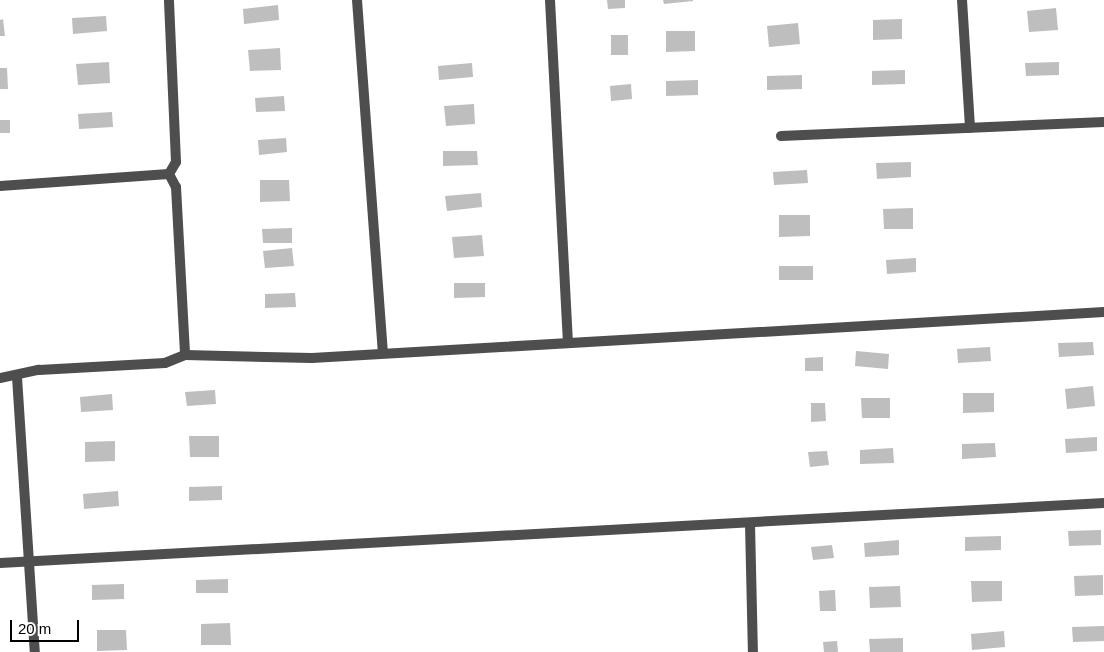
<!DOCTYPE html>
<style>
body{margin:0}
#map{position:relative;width:1104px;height:652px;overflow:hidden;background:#fff;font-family:Arial,sans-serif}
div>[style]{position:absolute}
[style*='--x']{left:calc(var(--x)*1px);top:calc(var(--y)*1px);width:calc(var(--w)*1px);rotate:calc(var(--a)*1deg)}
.building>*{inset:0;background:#bebebe}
.street>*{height:10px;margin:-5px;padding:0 5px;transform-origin:5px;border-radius:5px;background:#4e4e4e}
span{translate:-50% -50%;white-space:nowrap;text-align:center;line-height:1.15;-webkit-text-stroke:4px #fff;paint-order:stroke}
.scale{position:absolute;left:10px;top:620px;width:69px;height:22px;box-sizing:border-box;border:2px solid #000;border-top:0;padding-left:6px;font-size:15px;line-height:18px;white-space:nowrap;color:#000;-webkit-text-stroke:4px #fff;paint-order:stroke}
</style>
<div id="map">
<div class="building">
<div style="clip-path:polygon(607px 0,625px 0,625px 8px,608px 9px)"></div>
<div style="clip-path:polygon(663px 0,693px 0,693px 1px,664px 4px)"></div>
<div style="clip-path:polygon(278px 5px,279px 20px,244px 24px,243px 9px)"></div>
<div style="clip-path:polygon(1056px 8px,1058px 30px,1029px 32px,1027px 11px)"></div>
<div style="clip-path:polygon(106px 16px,107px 31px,73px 34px,72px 18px)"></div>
<div style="clip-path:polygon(3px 19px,5px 36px,0 36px,0 20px)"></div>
<div style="clip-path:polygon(902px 19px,902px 39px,873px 40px,873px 20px)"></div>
<div style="clip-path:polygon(798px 23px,800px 44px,769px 47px,767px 26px)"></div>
<div style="clip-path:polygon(666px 31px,695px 31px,695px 51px,666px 52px)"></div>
<div style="clip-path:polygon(611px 35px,628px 35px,628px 55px,611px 55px)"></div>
<div style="clip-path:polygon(280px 48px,281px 70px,250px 71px,248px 50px)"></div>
<div style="clip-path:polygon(109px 62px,110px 83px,78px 85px,76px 64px)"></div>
<div style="clip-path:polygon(1059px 62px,1059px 75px,1026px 76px,1025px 63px)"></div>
<div style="clip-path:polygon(472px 63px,473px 77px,439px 80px,438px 66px)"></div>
<div style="clip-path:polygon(0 68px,7px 68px,8px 89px,0 89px)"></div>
<div style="clip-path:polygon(905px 70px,905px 84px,872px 85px,872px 71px)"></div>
<div style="clip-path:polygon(802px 75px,802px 89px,767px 90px,767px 76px)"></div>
<div style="clip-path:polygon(698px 80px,698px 95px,666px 96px,666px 81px)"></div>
<div style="clip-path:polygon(631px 84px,632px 99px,611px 101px,610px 86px)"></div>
<div style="clip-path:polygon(284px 96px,285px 111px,256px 112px,255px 98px)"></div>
<div style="clip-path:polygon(474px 104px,475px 124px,446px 126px,444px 106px)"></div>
<div style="clip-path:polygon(112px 112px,113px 127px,79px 129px,78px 114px)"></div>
<div style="clip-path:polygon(0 120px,10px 120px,10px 133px,0 133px)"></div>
<div style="clip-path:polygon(286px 138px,287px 152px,259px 155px,258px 140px)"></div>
<div style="clip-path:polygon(443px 151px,477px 151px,478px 165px,443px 166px)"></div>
<div style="clip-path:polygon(911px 162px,911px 177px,877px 179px,876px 163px)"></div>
<div style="clip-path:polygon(807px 170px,808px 183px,774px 185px,773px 172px)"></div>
<div style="clip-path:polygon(260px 180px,289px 180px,290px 201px,260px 202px)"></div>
<div style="clip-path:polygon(481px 193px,482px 207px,447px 211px,445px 196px)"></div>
<div style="clip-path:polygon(913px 208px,913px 229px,884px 229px,883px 209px)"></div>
<div style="clip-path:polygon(779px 215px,810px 215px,810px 236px,779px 237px)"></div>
<div style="clip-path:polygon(292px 228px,292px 243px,263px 243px,262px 229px)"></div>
<div style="clip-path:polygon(482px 235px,484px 256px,454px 258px,452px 237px)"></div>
<div style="clip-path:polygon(292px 248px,294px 266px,265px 268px,263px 251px)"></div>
<div style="clip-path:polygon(916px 258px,916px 272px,887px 274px,886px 260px)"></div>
<div style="clip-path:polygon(779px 266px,813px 266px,813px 280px,779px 280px)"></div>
<div style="clip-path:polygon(454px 283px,485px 283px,485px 297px,454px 298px)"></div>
<div style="clip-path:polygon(295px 293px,296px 307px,265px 308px,265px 294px)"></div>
<div style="clip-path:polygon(1093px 342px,1094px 355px,1059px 357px,1058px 343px)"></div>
<div style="clip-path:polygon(990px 347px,991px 361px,958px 363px,957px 349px)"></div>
<div style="clip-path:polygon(856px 351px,889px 354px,888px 369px,855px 366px)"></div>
<div style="clip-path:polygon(823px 357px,823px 371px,805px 371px,805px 358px)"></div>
<div style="clip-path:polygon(1093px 386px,1095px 406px,1067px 409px,1065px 389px)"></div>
<div style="clip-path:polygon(215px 390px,216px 404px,187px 406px,185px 392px)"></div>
<div style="clip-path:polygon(963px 393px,994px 393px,994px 412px,963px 413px)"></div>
<div style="clip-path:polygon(112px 394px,113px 410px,81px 412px,80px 397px)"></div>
<div style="clip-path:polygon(861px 398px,890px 398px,890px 418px,862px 418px)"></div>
<div style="clip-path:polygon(811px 403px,825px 403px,826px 421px,811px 422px)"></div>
<div style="clip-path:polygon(189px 436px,219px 436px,219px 457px,190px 457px)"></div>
<div style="clip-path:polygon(1097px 437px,1097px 451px,1066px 453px,1065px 439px)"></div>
<div style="clip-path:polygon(115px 441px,115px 461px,85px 462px,85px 442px)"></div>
<div style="clip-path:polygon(995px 443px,996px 457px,962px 459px,962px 444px)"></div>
<div style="clip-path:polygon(893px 448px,894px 463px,860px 464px,860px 450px)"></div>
<div style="clip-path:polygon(827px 451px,829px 465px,810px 467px,808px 452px)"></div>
<div style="clip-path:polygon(222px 486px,222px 500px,189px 501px,189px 487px)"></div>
<div style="clip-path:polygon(118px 491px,119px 506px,84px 509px,83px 494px)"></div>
<div style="clip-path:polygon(1101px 530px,1101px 545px,1069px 546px,1068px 531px)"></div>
<div style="clip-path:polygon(1001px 536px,1001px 550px,965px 551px,965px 537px)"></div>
<div style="clip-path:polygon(899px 540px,899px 555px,865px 557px,864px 543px)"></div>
<div style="clip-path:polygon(832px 545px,834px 558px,813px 560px,811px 547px)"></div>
<div style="clip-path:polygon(1103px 575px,1103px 595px,1075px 596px,1074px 576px)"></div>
<div style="clip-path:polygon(228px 579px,228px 593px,196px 593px,196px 580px)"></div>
<div style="clip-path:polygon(971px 581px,1002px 581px,1002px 601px,972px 602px)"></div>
<div style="clip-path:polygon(124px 584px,124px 599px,92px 600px,92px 585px)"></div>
<div style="clip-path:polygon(900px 586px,901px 607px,870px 608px,869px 587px)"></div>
<div style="clip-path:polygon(835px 590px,836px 611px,820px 611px,819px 591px)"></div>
<div style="clip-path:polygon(230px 623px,231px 645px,201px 645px,201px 624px)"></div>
<div style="clip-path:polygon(1104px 626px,1104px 641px,1073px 642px,1072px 627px)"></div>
<div style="clip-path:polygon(97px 630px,126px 630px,127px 650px,97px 651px)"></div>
<div style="clip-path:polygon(1004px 631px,1005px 647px,972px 650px,971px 634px)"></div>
<div style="clip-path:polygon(903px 638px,903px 652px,870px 652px,869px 639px)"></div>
<div style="clip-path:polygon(837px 641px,838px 652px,824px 652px,823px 642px)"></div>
</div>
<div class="street">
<div style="--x:357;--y:0;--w:353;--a:85.8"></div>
<div style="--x:550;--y:0;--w:340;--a:87"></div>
<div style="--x:962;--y:0;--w:128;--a:86.4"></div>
<div style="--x:781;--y:136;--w:323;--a:-2.5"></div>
<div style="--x:169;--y:174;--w:15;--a:62"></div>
<div style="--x:176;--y:187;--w:168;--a:86.9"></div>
<div style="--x:169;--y:174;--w:14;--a:-60"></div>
<div style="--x:176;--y:162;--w:162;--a:-92.5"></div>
<div style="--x:0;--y:186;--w:169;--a:-4.1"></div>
<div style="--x:17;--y:377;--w:276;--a:86.3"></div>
<div style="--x:0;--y:378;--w:40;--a:-12"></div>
<div style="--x:39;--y:370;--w:126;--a:-3.2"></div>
<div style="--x:165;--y:363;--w:22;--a:-22"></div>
<div style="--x:185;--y:355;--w:127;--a:1.4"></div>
<div style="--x:312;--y:358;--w:793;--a:-3.32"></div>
<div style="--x:750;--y:524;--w:128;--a:88.7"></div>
<div style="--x:0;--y:563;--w:1106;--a:-3.11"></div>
</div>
<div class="scale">20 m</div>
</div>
